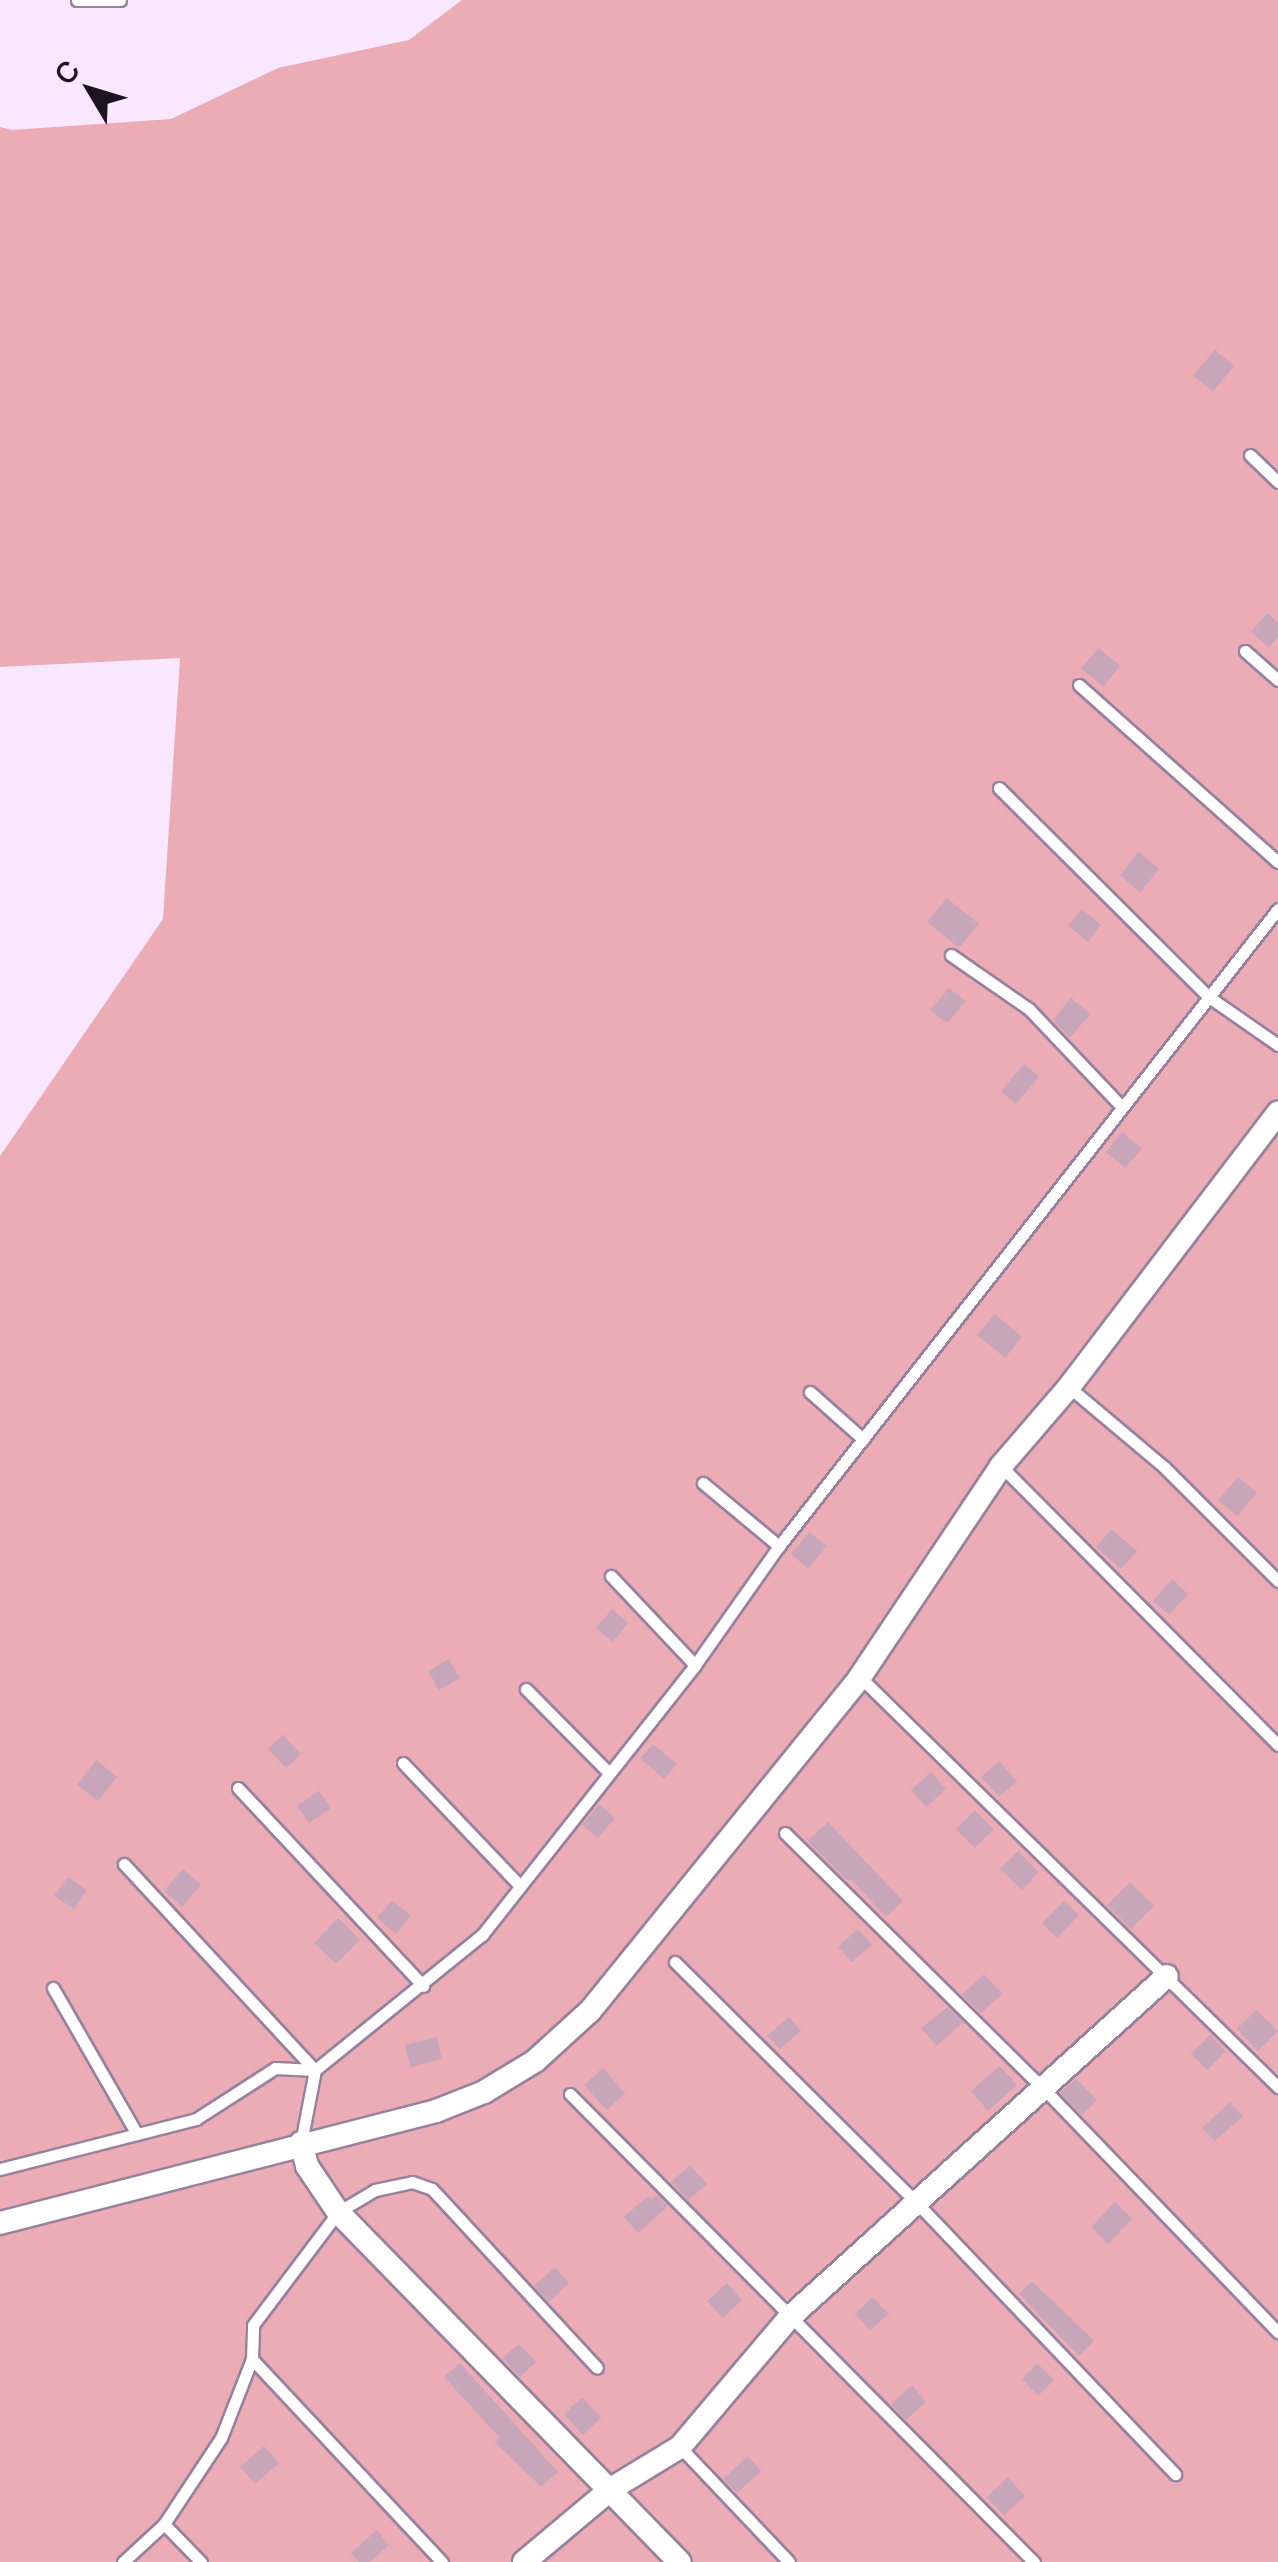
<!DOCTYPE html>
<meta charset="utf-8">
<style>
body{margin:0}
#map{position:relative;width:1278px;height:2562px;overflow:hidden;background:#f9e6ff;font-family:Manrope,sans-serif}
div>[style]{position:absolute}
[style*='--x']{left:calc(var(--x)*1px);top:calc(var(--y)*1px);width:calc(var(--w)*1px);rotate:calc(var(--a)*1deg)}
.green>*{inset:0;background:#ecacb5}
.building>*{inset:0;background:#c8a6b9}
.roads{filter:drop-shadow(2px 0 #97829e) drop-shadow(-2px 0 #97829e) drop-shadow(0 2px #97829e) drop-shadow(0 -2px #97829e)}
.service>*{height:11px;margin:-5.5px;padding:0 5.5px;transform-origin:5.5px;border-radius:5.5px;background:#fff}
.minor>*{height:22px;margin:-11px;padding:0 11px;transform-origin:11px;border-radius:11px;background:#fff}
span{translate:-50% -50%;white-space:nowrap;text-align:center;line-height:1.15;-webkit-text-stroke:8px #f9e6ff;paint-order:stroke}
.north{position:absolute;left:40px;top:40px;width:100px;height:100px;-webkit-text-stroke:8px #f9e6ff;paint-order:stroke;rotate:308deg;font-size:28px;font-weight:700;line-height:40px;text-align:center;color:#1c141f}
.north::after{content:'';display:block;margin:auto;width:35px;height:45px;background:#1c141f;clip-path:polygon(50% 0,100% 100%,50% 72%,0 100%)}
</style>
<div id="map">
<div class="green">
<div style="clip-path:polygon(462px 0,1278px 0,1278px 2562px,0 2562px,0 1156px,163px 919px,180px 658px,0 667px,0 127px,12px 130px,171px 119px,278px 68px,409px 40px)"></div>
</div>
<div class="building">
<div style="clip-path:polygon(1215px 350px,1234px 366px,1213px 392px,1193px 375px)"></div>
<div style="clip-path:polygon(1267px 613px,1278px 622px,1278px 637px,1269px 648px,1251px 632px)"></div>
<div style="clip-path:polygon(1099px 648px,1120px 666px,1103px 687px,1081px 668px)"></div>
<div style="clip-path:polygon(1139px 852px,1159px 869px,1140px 893px,1120px 875px)"></div>
<div style="clip-path:polygon(947px 898px,979px 924px,959px 948px,927px 922px)"></div>
<div style="clip-path:polygon(1082px 909px,1101px 925px,1088px 942px,1068px 925px)"></div>
<div style="clip-path:polygon(949px 988px,966px 1001px,947px 1023px,930px 1010px)"></div>
<div style="clip-path:polygon(1071px 998px,1090px 1014px,1070px 1038px,1053px 1020px)"></div>
<div style="clip-path:polygon(1024px 1064px,1039px 1077px,1016px 1104px,1001px 1091px)"></div>
<div style="clip-path:polygon(1122px 1132px,1142px 1149px,1125px 1168px,1106px 1152px)"></div>
<div style="clip-path:polygon(995px 1314px,1022px 1337px,1005px 1358px,977px 1335px)"></div>
<div style="clip-path:polygon(1238px 1477px,1257px 1493px,1237px 1516px,1218px 1500px)"></div>
<div style="clip-path:polygon(1111px 1529px,1137px 1551px,1121px 1569px,1096px 1547px)"></div>
<div style="clip-path:polygon(809px 1532px,827px 1546px,808px 1569px,791px 1554px)"></div>
<div style="clip-path:polygon(1172px 1579px,1188px 1594px,1169px 1615px,1153px 1601px)"></div>
<div style="clip-path:polygon(612px 1609px,628px 1623px,613px 1642px,596px 1628px)"></div>
<div style="clip-path:polygon(449px 1659px,460px 1678px,439px 1690px,428px 1671px)"></div>
<div style="clip-path:polygon(283px 1735px,301px 1754px,286px 1768px,268px 1749px)"></div>
<div style="clip-path:polygon(653px 1744px,677px 1764px,664px 1779px,640px 1758px)"></div>
<div style="clip-path:polygon(96px 1760px,117px 1777px,98px 1801px,77px 1785px)"></div>
<div style="clip-path:polygon(999px 1761px,1017px 1781px,999px 1797px,981px 1777px)"></div>
<div style="clip-path:polygon(931px 1772px,946px 1789px,926px 1807px,911px 1790px)"></div>
<div style="clip-path:polygon(319px 1791px,331px 1808px,309px 1823px,297px 1806px)"></div>
<div style="clip-path:polygon(599px 1804px,615px 1818px,598px 1838px,582px 1825px)"></div>
<div style="clip-path:polygon(975px 1810px,994px 1829px,975px 1848px,956px 1829px)"></div>
<div style="clip-path:polygon(828px 1822px,903px 1901px,886px 1917px,852px 1880px,846px 1880px,807px 1841px)"></div>
<div style="clip-path:polygon(1018px 1851px,1039px 1872px,1022px 1890px,1000px 1869px)"></div>
<div style="clip-path:polygon(183px 1869px,201px 1885px,182px 1907px,164px 1891px)"></div>
<div style="clip-path:polygon(68px 1877px,87px 1890px,74px 1909px,54px 1896px)"></div>
<div style="clip-path:polygon(1130px 1882px,1154px 1906px,1131px 1929px,1107px 1905px)"></div>
<div style="clip-path:polygon(392px 1900px,411px 1916px,396px 1934px,377px 1918px)"></div>
<div style="clip-path:polygon(1064px 1901px,1079px 1915px,1057px 1938px,1042px 1923px)"></div>
<div style="clip-path:polygon(338px 1918px,360px 1940px,336px 1964px,314px 1943px)"></div>
<div style="clip-path:polygon(858px 1929px,872px 1945px,852px 1962px,838px 1947px)"></div>
<div style="clip-path:polygon(984px 1974px,1002px 1994px,981px 2013px,962px 1995px)"></div>
<div style="clip-path:polygon(948px 2007px,963px 2022px,937px 2046px,921px 2028px)"></div>
<div style="clip-path:polygon(1256px 2010px,1278px 2031px,1258px 2051px,1237px 2029px)"></div>
<div style="clip-path:polygon(789px 2017px,801px 2031px,780px 2049px,767px 2036px)"></div>
<div style="clip-path:polygon(1210px 2035px,1226px 2051px,1207px 2070px,1191px 2054px)"></div>
<div style="clip-path:polygon(437px 2037px,442px 2059px,410px 2067px,405px 2045px)"></div>
<div style="clip-path:polygon(1000px 2066px,1017px 2085px,988px 2111px,971px 2091px)"></div>
<div style="clip-path:polygon(603px 2068px,625px 2093px,607px 2110px,584px 2085px)"></div>
<div style="clip-path:polygon(1076px 2079px,1097px 2100px,1082px 2115px,1060px 2093px)"></div>
<div style="clip-path:polygon(1230px 2102px,1243px 2116px,1215px 2141px,1202px 2128px)"></div>
<div style="clip-path:polygon(690px 2165px,707px 2184px,688px 2200px,671px 2182px)"></div>
<div style="clip-path:polygon(657px 2195px,668px 2206px,638px 2233px,624px 2217px,648px 2196px,651px 2200px)"></div>
<div style="clip-path:polygon(1115px 2202px,1132px 2219px,1108px 2244px,1091px 2227px)"></div>
<div style="clip-path:polygon(555px 2267px,569px 2283px,549px 2302px,534px 2286px)"></div>
<div style="clip-path:polygon(1032px 2281px,1094px 2341px,1079px 2356px,1019px 2294px)"></div>
<div style="clip-path:polygon(727px 2283px,742px 2300px,723px 2318px,707px 2301px)"></div>
<div style="clip-path:polygon(873px 2297px,889px 2314px,870px 2330px,855px 2314px)"></div>
<div style="clip-path:polygon(519px 2344px,536px 2362px,520px 2377px,502px 2358px)"></div>
<div style="clip-path:polygon(460px 2363px,558px 2472px,541px 2487px,495px 2442px,500px 2438px,444px 2377px)"></div>
<div style="clip-path:polygon(1037px 2363px,1054px 2380px,1038px 2396px,1022px 2379px)"></div>
<div style="clip-path:polygon(912px 2385px,926px 2402px,906px 2420px,891px 2404px)"></div>
<div style="clip-path:polygon(582px 2397px,601px 2418px,583px 2435px,564px 2414px)"></div>
<div style="clip-path:polygon(264px 2446px,279px 2463px,255px 2484px,240px 2467px)"></div>
<div style="clip-path:polygon(748px 2456px,761px 2471px,737px 2493px,723px 2479px)"></div>
<div style="clip-path:polygon(1008px 2477px,1025px 2496px,1004px 2515px,987px 2497px)"></div>
<div style="clip-path:polygon(377px 2530px,389px 2545px,370px 2562px,359px 2562px,351px 2553px)"></div>
</div>
<div class="roads">
<div class="service">
<div style="--x:77;--y:0;--w:43;--a:0"></div>
<div style="--x:1250;--y:455;--w:39;--a:44"></div>
<div style="--x:1245;--y:651;--w:44;--a:41.3"></div>
<div style="--x:1079;--y:685;--w:266;--a:41.7"></div>
<div style="--x:999;--y:788;--w:296;--a:44.9"></div>
<div style="--x:1209;--y:997;--w:84;--a:34.8"></div>
<div style="--x:951;--y:955;--w:95;--a:34.7"></div>
<div style="--x:1029;--y:1009;--w:134;--a:46.5"></div>
<div style="--x:1069;--y:1387;--w:124;--a:40.1"></div>
<div style="--x:1164;--y:1467;--w:161;--a:45"></div>
<div style="--x:810;--y:1392;--w:71;--a:41.6"></div>
<div style="--x:1001;--y:1466;--w:393;--a:45.2"></div>
<div style="--x:703;--y:1483;--w:99;--a:39.7"></div>
<div style="--x:611;--y:1576;--w:122;--a:46.7"></div>
<div style="--x:860;--y:1677;--w:586;--a:44.45"></div>
<div style="--x:526;--y:1689;--w:118;--a:45.3"></div>
<div style="--x:403;--y:1763;--w:170;--a:46.4"></div>
<div style="--x:238;--y:1788;--w:271;--a:46.9"></div>
<div style="--x:785;--y:1833;--w:361;--a:44.7"></div>
<div style="--x:1042;--y:2087;--w:340;--a:46.1"></div>
<div style="--x:124;--y:1864;--w:281;--a:47.2"></div>
<div style="--x:315;--y:2070;--w:74;--a:100.9"></div>
<div style="--x:675;--y:1962;--w:340;--a:44.9"></div>
<div style="--x:916;--y:2202;--w:376;--a:46.4"></div>
<div style="--x:53;--y:1988;--w:168;--a:60.1"></div>
<div style="--x:570;--y:2094;--w:659;--a:45.25"></div>
<div style="--x:0;--y:2169;--w:202;--a:-14.3"></div>
<div style="--x:196;--y:2119;--w:94;--a:-32.8"></div>
<div style="--x:275;--y:2068;--w:40;--a:2.9"></div>
<div style="--x:315;--y:2070;--w:215;--a:-39"></div>
<div style="--x:482;--y:1935;--w:344;--a:-51.7"></div>
<div style="--x:695;--y:1665;--w:146;--a:-54.8"></div>
<div style="--x:779;--y:1546;--w:809;--a:-51.93"></div>
<div style="--x:252;--y:2359;--w:278;--a:46.9"></div>
<div style="--x:680;--y:2447;--w:158;--a:46.5"></div>
<div style="--x:164;--y:2524;--w:53;--a:45.8"></div>
<div style="--x:123;--y:2562;--w:56;--a:-42.8"></div>
<div style="--x:164;--y:2524;--w:103;--a:-56.5"></div>
<div style="--x:221;--y:2438;--w:85;--a:-68.6"></div>
<div style="--x:252;--y:2359;--w:34;--a:-88"></div>
<div style="--x:253;--y:2325;--w:141;--a:-53"></div>
<div style="--x:338;--y:2212;--w:43;--a:-30.7"></div>
<div style="--x:375;--y:2190;--w:38;--a:-12"></div>
<div style="--x:412;--y:2182;--w:21;--a:19"></div>
<div style="--x:432;--y:2189;--w:243;--a:47.3"></div>
</div>
<div class="minor">
<div style="--x:301;--y:2143;--w:24;--a:75"></div>
<div style="--x:307;--y:2166;--w:55;--a:56"></div>
<div style="--x:338;--y:2212;--w:489;--a:45.7"></div>
<div style="--x:0;--y:2223;--w:450;--a:-14.4"></div>
<div style="--x:436;--y:2111;--w:52;--a:-21.6"></div>
<div style="--x:484;--y:2092;--w:60;--a:-31.3"></div>
<div style="--x:535;--y:2061;--w:74;--a:-42.3"></div>
<div style="--x:590;--y:2011;--w:429;--a:-51"></div>
<div style="--x:860;--y:1677;--w:254;--a:-56.2"></div>
<div style="--x:1001;--y:1466;--w:104;--a:-49.3"></div>
<div style="--x:1069;--y:1387;--w:345;--a:-52.7"></div>
<div style="--x:524;--y:2562;--w:114;--a:-40"></div>
<div style="--x:611;--y:2489;--w:81;--a:-31.3"></div>
<div style="--x:680;--y:2447;--w:170;--a:-49.8"></div>
<div style="--x:790;--y:2317;--w:508;--a:-42.13"></div>
</div>
</div>
<div class="north">С</div>
</div>
